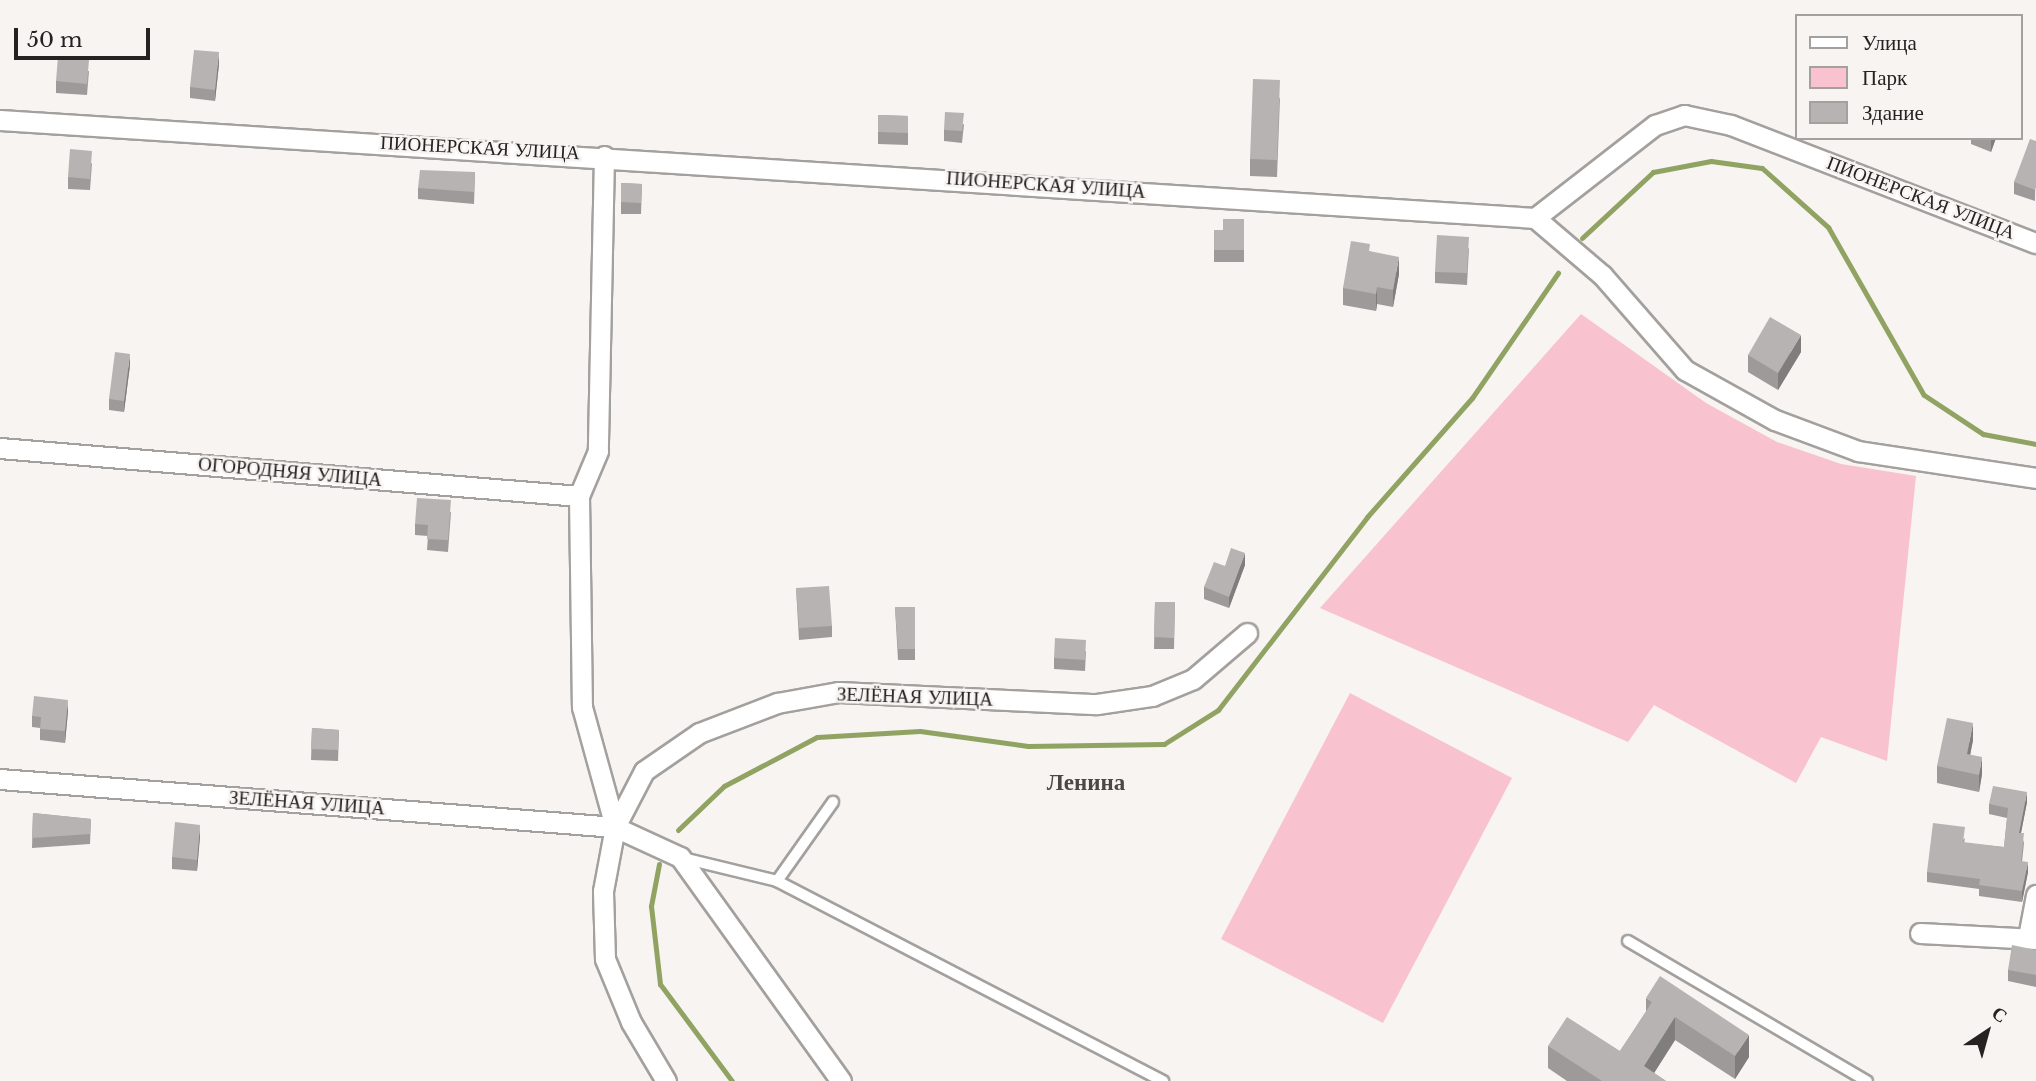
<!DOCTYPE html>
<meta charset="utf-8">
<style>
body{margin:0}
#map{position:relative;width:2036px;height:1081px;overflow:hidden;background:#f7f4f1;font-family:"Libre Baskerville",serif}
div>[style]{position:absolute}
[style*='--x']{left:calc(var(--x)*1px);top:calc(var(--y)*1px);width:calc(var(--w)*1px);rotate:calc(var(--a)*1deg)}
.green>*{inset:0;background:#f8c2ce}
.stream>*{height:5px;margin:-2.5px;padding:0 2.5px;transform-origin:2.5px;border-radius:2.5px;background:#90a363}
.roads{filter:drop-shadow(2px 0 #a3a09d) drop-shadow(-2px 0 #a3a09d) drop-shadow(0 2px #a3a09d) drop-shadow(0 -2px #a3a09d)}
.service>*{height:10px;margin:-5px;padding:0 5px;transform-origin:5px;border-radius:5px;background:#fff}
.minor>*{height:19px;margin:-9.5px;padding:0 9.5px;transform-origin:9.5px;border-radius:9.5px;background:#fff}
.wall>*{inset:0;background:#9d9a99}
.shaded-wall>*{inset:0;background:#807d7d}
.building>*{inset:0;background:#b7b3b2}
span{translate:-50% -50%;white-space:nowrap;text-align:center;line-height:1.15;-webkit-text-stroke:5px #f7f4f1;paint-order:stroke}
.street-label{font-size:19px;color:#252322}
.quarter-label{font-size:23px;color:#4a4745;font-weight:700}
.legend{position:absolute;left:1795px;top:14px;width:228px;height:126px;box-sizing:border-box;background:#f7f4f1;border:2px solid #a3a09e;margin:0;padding:9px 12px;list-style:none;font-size:21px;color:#252322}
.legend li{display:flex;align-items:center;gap:14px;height:35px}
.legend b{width:35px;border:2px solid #a3a09e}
.north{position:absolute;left:1952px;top:997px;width:70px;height:70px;-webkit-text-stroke:5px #f7f4f1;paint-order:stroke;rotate:36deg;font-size:19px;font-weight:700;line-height:28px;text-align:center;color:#252322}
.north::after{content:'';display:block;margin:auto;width:24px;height:32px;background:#252322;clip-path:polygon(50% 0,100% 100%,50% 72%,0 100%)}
.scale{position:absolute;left:14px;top:28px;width:136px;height:32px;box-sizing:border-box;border:4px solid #252322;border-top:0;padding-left:9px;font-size:21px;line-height:24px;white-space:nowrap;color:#252322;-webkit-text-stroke:5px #f7f4f1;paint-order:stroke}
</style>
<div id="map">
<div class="green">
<div style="clip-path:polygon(1581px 314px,1706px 403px,1777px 442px,1841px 464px,1916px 476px,1887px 761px,1821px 737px,1796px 783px,1654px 705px,1628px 742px,1320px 608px)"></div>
<div style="clip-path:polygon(1350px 693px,1512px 778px,1383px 1023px,1221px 939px)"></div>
</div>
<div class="stream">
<div style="--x:1582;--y:238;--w:97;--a:-42.9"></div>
<div style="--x:1653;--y:172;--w:59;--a:-10.7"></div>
<div style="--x:1711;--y:161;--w:51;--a:7.8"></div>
<div style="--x:1762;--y:168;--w:89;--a:41.8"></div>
<div style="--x:1828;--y:227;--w:193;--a:60.3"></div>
<div style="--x:1924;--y:395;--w:71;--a:33.5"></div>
<div style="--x:1983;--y:434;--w:54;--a:10.7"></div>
<div style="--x:678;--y:830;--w:64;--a:-43.7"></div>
<div style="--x:724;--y:786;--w:105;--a:-27.8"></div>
<div style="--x:817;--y:737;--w:103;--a:-3.3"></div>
<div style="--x:920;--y:731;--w:109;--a:7.9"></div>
<div style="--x:1028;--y:746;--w:136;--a:-0.8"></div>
<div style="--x:1164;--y:744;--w:64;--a:-32.2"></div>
<div style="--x:1218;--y:710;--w:244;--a:-52.3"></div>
<div style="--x:1367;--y:517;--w:159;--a:-48.6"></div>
<div style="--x:1472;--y:398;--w:152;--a:-55.5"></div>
<div style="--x:659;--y:864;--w:43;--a:100.8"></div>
<div style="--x:651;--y:906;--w:79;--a:83.4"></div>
<div style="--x:660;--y:984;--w:121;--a:53.4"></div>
</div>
<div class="roads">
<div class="service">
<div style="--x:683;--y:858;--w:97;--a:13.7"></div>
<div style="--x:777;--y:881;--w:435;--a:27.4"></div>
<div style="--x:777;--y:881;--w:97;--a:-54.7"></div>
<div style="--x:1628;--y:941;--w:277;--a:30.4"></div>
</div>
<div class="minor">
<div style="--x:0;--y:120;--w:1538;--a:3.65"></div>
<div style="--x:1535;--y:218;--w:152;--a:-37.8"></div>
<div style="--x:1655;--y:125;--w:31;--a:-19"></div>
<div style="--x:1684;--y:115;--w:48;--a:12"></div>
<div style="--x:1731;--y:125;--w:327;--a:21.2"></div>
<div style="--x:604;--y:156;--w:295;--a:91.2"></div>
<div style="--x:598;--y:451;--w:49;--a:112.9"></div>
<div style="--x:579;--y:496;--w:211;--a:89.2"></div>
<div style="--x:582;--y:707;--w:124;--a:74.6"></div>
<div style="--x:1535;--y:218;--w:88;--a:40.4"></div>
<div style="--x:1602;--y:275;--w:126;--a:48.9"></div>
<div style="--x:1685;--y:370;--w:103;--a:29.1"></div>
<div style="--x:1775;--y:420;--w:89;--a:20.5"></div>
<div style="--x:1858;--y:451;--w:180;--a:8.6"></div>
<div style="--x:0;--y:448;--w:581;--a:4.74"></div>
<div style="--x:0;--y:779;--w:617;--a:4.46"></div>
<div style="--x:615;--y:827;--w:72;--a:24.8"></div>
<div style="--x:680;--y:857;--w:276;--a:54.3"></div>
<div style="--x:1920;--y:933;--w:116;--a:3"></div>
<div style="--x:2028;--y:937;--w:43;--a:-79.2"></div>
<div style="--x:666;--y:1081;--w:69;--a:-120.7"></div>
<div style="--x:631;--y:1022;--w:68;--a:-112.4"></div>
<div style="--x:605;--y:959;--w:68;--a:-91.7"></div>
<div style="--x:603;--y:891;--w:65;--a:-79.4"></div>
<div style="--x:615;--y:827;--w:63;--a:-62.6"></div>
<div style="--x:644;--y:771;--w:67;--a:-34.6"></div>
<div style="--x:699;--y:733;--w:84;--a:-21"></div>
<div style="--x:777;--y:703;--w:63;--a:-10.1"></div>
<div style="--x:839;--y:692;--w:258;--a:2.7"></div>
<div style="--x:1097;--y:704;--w:56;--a:-8.3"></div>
<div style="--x:1152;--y:696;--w:44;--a:-22.5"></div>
<div style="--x:1193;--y:679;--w:71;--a:-40.4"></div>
</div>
</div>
<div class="wall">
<div style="clip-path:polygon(219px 64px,215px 101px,190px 98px,190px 87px)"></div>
<div style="clip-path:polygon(89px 71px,87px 95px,56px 93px,56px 81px)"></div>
<div style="clip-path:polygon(1280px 97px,1277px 177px,1250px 176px,1250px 159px)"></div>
<div style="clip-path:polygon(878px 115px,908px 116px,908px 145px,878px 144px)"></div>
<div style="clip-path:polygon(964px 124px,962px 143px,944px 141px,944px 130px)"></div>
<div style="clip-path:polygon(1971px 138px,1996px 138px,1991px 152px,1971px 144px)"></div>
<div style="clip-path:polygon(2036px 141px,2035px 201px,2014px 194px,2014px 182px)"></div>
<div style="clip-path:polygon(92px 163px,90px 190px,68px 189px,68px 177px)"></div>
<div style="clip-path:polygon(475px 172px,474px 204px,418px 199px,418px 188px)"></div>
<div style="clip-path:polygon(621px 183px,642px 184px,641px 214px,621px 214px)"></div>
<div style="clip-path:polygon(1244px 219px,1244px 262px,1214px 262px,1214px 230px,1223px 230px)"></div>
<div style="clip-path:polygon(1469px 248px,1467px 285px,1435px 283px,1435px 272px)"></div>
<div style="clip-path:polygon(1370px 251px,1399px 274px,1393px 307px,1377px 304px,1376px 311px,1343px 305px,1343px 288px)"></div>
<div style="clip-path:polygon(1801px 352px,1778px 390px,1748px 372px,1748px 355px)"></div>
<div style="clip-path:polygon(130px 365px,124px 412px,109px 410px,109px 399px)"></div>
<div style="clip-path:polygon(451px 512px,448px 552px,427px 550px,428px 536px,415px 535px,415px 524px)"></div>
<div style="clip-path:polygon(1245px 565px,1229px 608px,1204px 599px,1204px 587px,1225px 566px)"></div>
<div style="clip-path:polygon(796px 588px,832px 626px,832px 637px,799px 640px)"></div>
<div style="clip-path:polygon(1155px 602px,1175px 602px,1174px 649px,1154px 649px)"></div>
<div style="clip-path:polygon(895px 607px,915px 607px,915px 660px,898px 660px)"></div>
<div style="clip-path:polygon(1086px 651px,1085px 671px,1054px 669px,1054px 658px)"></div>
<div style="clip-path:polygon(68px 711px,65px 743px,40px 740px,40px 728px,32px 727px,32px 716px)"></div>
<div style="clip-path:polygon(312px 728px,339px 730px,338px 761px,311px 760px)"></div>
<div style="clip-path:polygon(1973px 740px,1970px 755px,1982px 774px,1979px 792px,1937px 783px,1937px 766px)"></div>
<div style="clip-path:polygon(2027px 802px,2021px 833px,2024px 843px,2022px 862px,2028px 872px,2022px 902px,1979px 896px,1979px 889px,1927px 882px,1927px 872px,1965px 838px,1964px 843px,2004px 847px,2007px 818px,1989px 814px,1989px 804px)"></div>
<div style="clip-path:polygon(33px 813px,91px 819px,90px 844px,32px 848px)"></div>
<div style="clip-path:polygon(200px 836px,197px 871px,172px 869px,172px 857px)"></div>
<div style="clip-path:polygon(2036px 950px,2036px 987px,2008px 981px,2008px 970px)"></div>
<div style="clip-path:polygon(1646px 998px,1749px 1057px,1735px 1079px,1675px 1040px,1654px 1073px,1666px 1081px,1567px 1081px,1548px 1068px,1548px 1046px,1620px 1051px,1646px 1012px)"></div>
</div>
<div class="shaded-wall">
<div style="clip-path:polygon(219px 52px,219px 64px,215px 101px,215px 90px)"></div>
<div style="clip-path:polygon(1992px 138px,1996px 138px,1991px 152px,1991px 141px)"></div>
<div style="clip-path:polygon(1399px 257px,1399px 274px,1393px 307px,1393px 290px)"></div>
<div style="clip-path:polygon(1377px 287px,1377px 304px,1376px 311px,1376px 294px)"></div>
<div style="clip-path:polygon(1801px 335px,1801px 352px,1778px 390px,1778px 373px)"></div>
<div style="clip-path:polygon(130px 354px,130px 365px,124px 412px,124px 401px)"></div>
<div style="clip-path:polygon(1245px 553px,1245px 565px,1229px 608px,1229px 597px)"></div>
<div style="clip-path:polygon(68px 700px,68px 711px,65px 743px,65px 731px)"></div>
<div style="clip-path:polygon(1973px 723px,1973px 740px,1967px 771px,1967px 754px)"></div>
<div style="clip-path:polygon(1982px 757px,1982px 774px,1979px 792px,1979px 775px)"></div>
<div style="clip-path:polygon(2027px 792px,2027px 802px,2019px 843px,2019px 833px)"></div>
<div style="clip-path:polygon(200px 825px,200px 836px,197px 871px,197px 860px)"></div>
<div style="clip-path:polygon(2028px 862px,2028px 872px,2022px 902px,2022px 891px)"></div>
<div style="clip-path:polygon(1675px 1017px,1675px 1040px,1649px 1081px,1644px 1066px)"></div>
<div style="clip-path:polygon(1749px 1035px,1749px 1057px,1735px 1079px,1735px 1056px)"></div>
</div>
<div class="building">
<div style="clip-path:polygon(194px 50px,219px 52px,215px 90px,190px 87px)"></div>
<div style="clip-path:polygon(58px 57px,89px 60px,87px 84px,56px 81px)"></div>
<div style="clip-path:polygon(1253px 79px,1280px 80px,1277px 160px,1250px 159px)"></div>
<div style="clip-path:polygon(945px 112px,964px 113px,962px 131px,944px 130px)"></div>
<div style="clip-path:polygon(878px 115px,908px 116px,908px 133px,878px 132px)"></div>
<div style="clip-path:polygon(2030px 139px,2036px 141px,2036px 187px,2035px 190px,2014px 182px)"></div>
<div style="clip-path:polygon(70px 149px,92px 151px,90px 179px,68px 177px)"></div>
<div style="clip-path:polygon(420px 170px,475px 172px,474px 192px,418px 188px)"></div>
<div style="clip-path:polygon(621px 183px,642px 184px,641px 203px,621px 202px)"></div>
<div style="clip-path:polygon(1223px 219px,1244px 219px,1244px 250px,1214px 250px,1214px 230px,1223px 230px)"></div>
<div style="clip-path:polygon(1437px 235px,1469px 237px,1467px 273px,1435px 272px)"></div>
<div style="clip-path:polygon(1351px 241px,1370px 244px,1369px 251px,1399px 257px,1393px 290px,1377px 287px,1376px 294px,1343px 288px)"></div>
<div style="clip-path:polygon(1770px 317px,1801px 335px,1778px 373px,1748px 355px)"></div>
<div style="clip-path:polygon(115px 352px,130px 354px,124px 401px,109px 399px)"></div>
<div style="clip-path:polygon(417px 498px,451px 500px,448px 540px,427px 539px,428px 525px,415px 524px)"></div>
<div style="clip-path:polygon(1231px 548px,1245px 553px,1229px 597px,1204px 587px,1214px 562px,1225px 566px)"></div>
<div style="clip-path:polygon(829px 586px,832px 626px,799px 628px,796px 588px)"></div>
<div style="clip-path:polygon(1155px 602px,1175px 602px,1174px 638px,1154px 637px)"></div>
<div style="clip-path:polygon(895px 607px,915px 607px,915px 649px,898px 649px)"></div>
<div style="clip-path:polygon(1055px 638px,1086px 640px,1085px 660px,1054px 658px)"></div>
<div style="clip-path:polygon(34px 696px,68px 700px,65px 731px,40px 729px,41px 717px,32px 716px)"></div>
<div style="clip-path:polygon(1947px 718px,1973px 723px,1967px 754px,1982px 757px,1979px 775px,1937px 766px)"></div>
<div style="clip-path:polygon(312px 728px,339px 730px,338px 750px,311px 749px)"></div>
<div style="clip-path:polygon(1993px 786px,2027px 792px,2019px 833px,2024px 833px,2021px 861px,2028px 862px,2022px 891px,1979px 885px,1980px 879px,1927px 872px,1933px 823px,1965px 827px,1963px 842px,2004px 847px,2008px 808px,1989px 804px)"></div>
<div style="clip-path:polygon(33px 813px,91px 819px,90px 834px,32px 838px)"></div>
<div style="clip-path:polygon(175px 822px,200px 825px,197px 860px,172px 857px)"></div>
<div style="clip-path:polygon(2012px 945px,2036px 950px,2036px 975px,2008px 970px)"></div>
<div style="clip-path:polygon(1660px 976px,1749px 1035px,1735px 1056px,1675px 1017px,1644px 1066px,1666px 1081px,1602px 1081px,1548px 1046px,1567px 1017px,1620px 1051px,1652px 1002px,1646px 998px)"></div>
</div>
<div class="street-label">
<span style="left:480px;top:148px;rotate:3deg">ПИОНЕРСКАЯ УЛИЦА</span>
<span style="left:1046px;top:185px;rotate:4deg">ПИОНЕРСКАЯ УЛИЦА</span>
<span style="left:1921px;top:198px;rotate:21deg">ПИОНЕРСКАЯ УЛИЦА</span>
<span style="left:290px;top:472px;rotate:5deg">ОГОРОДНЯЯ УЛИЦА</span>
<span style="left:915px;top:697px;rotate:2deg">ЗЕЛЁНАЯ УЛИЦА</span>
<span style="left:307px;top:803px;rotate:4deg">ЗЕЛЁНАЯ УЛИЦА</span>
</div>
<div class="quarter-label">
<span style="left:1086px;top:782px">Ленина</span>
</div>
<ul class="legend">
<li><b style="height:9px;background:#fff"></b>Улица</li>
<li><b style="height:19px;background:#f8c2ce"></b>Парк</li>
<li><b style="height:19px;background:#b7b3b2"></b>Здание</li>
</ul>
<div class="north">С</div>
<div class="scale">50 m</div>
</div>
